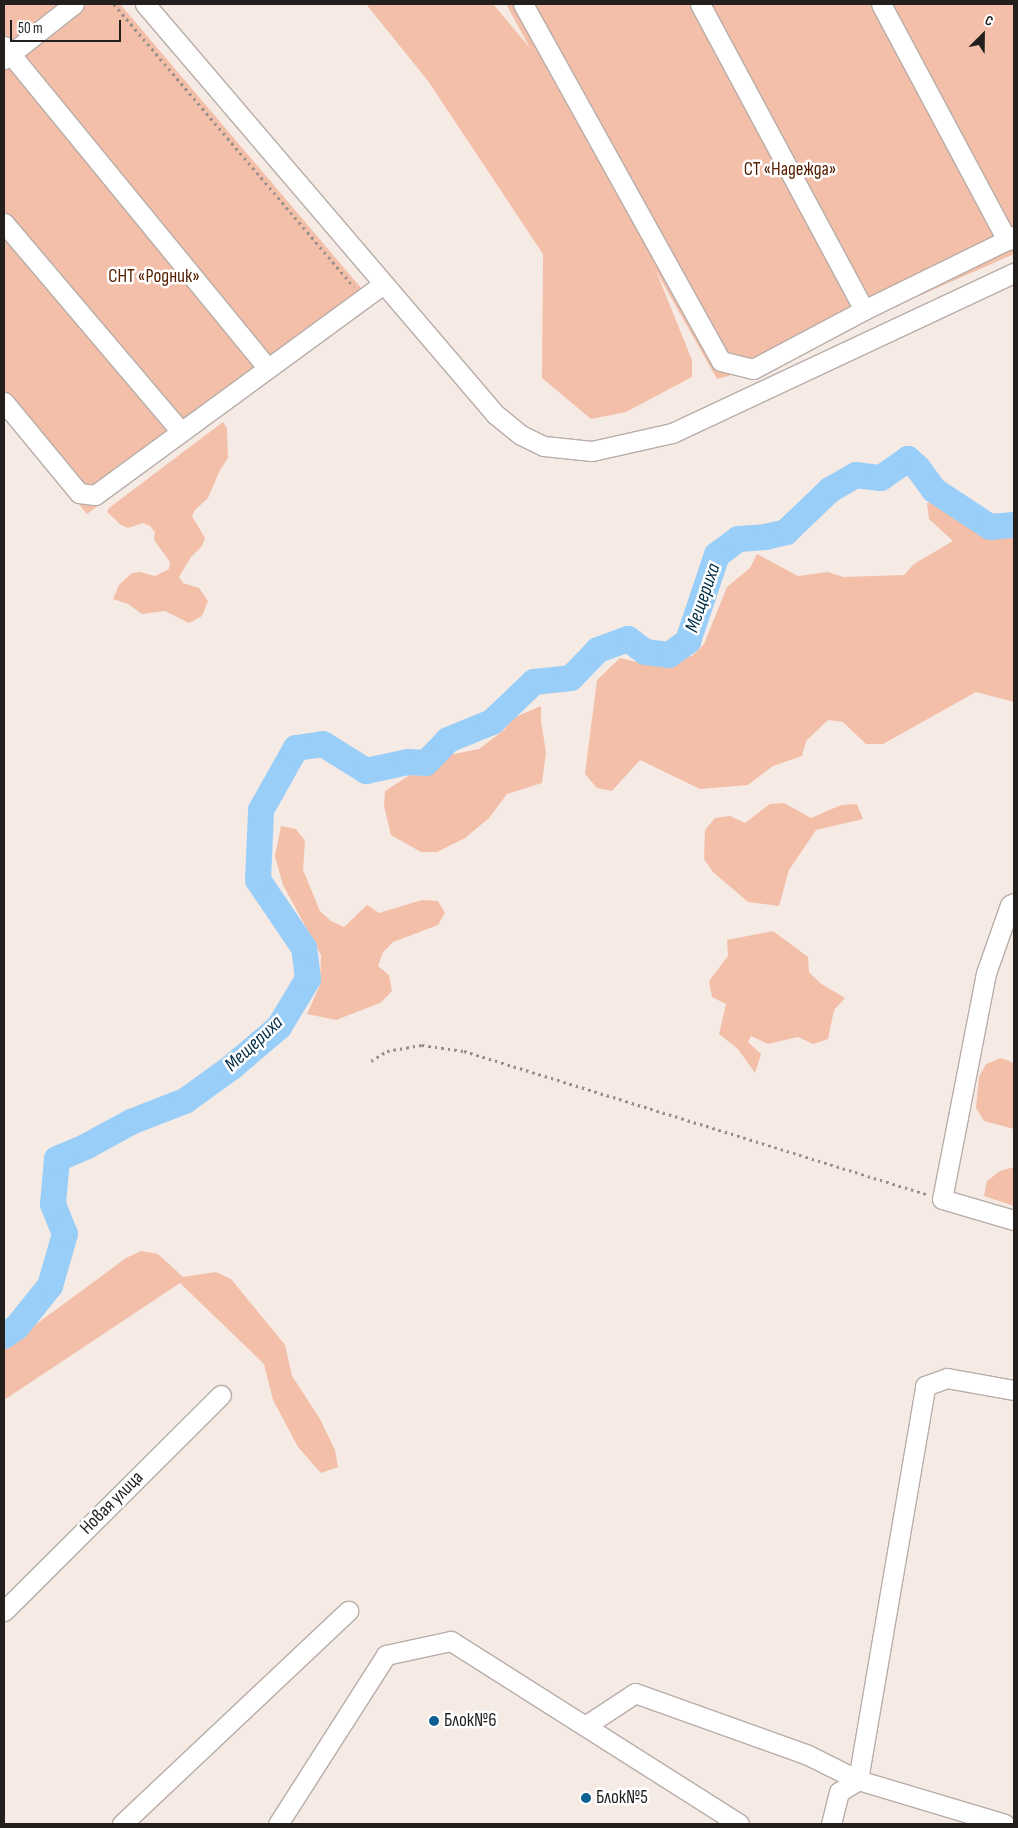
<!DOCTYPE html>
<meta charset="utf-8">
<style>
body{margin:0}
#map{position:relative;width:1018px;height:1828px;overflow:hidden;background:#f6eae5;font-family:"Sofia Sans Condensed",sans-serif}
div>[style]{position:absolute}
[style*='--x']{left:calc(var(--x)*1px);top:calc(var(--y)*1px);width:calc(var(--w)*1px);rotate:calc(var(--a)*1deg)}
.green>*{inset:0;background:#f3bfa8}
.river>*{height:26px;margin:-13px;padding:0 13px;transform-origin:13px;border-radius:13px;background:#99cef8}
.path>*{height:2.5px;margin-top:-1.25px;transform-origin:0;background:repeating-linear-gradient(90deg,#978f8b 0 2.5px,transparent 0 6.5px)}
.roads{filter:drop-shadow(1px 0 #b8ada8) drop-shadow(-1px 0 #b8ada8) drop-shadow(0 1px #b8ada8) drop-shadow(0 -1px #b8ada8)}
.minor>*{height:19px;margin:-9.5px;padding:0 9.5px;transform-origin:9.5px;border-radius:9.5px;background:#fff}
.dots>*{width:14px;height:14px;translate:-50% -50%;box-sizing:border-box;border:2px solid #fff;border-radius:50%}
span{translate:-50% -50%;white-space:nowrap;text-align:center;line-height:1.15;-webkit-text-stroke:5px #fff;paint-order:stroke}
.park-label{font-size:19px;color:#572102}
.street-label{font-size:19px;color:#231f1d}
.poi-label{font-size:19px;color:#231f1d}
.left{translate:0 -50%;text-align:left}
.water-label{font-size:20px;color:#042f4a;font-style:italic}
.frame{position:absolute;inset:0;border:5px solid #231f1d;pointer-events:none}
.north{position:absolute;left:958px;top:10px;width:50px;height:50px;-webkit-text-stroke:4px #fff;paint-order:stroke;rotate:23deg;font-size:14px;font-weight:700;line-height:20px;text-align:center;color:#231f1d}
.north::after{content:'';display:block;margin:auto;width:18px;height:22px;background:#231f1d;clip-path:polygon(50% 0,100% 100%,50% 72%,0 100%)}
.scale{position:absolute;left:10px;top:20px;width:111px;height:22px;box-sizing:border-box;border:2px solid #231f1d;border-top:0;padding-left:6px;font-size:15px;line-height:18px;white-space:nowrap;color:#231f1d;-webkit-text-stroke:4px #fff;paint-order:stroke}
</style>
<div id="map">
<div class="green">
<div style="clip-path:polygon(4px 4px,120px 4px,373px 302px,87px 514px,4px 416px)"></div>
<div style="clip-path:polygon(366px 4px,493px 4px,530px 48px,506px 4px,1014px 4px,1014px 254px,753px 369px,717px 379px,656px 271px,692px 360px,692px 377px,626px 412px,591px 419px,542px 378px,543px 254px,428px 81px)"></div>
<div style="clip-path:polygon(223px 422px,227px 428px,228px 458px,220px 470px,208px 498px,195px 510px,192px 516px,205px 538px,202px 546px,191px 557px,179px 577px,183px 583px,199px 588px,208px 601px,202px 616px,189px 623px,165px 611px,142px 614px,128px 604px,113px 599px,119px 585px,132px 573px,140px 572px,155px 576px,169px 569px,170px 562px,154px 540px,155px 532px,150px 526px,143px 523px,128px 528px,121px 525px,107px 512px,109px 508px)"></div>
<div style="clip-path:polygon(941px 502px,992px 534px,1014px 532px,1014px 702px,976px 692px,883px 744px,866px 744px,843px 722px,828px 720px,806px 741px,802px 756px,773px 766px,748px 785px,700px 789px,640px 760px,612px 791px,597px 788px,585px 774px,597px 680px,620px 658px,649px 665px,692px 656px,704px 644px,727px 587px,750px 568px,757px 554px,798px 576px,828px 572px,843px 577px,904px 575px,914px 564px,953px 541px,929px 519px,927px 503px)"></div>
<div style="clip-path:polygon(541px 706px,541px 721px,546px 752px,542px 783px,507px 794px,489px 818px,465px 838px,437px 852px,421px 852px,391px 835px,384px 806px,385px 791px,410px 775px,425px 776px,449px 755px,479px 749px,504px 730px,513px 718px)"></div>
<div style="clip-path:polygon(784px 803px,811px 818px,841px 805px,857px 804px,863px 819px,816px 830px,789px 870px,779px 906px,748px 902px,713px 872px,704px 859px,705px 830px,715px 818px,730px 816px,745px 823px,770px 804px)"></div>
<div style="clip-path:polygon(281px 826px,296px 829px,305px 841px,303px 870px,320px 911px,331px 921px,344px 927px,367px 905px,379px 913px,422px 900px,438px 901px,445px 913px,438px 925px,393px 942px,383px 952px,378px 966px,389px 975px,392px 991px,380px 1003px,336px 1020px,307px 1014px,320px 985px,321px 955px,283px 885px,275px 856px)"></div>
<div style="clip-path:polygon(773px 931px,808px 957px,809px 972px,820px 983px,845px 998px,834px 1010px,828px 1039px,813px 1044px,798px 1037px,768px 1044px,751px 1036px,748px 1042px,761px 1054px,755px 1073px,738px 1049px,719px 1034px,726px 1004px,712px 997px,709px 981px,728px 956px,727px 940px)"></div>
<div style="clip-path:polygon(1001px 1058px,1014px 1063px,1014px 1129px,984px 1121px,976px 1108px,979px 1077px,986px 1064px)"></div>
<div style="clip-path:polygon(1014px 1167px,1014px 1206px,984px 1196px,987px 1181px,1000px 1171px)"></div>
<div style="clip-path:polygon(141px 1251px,158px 1254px,183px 1277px,216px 1272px,231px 1279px,285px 1345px,292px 1376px,320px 1419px,335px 1450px,338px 1467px,321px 1473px,298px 1447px,273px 1400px,264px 1364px,180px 1283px,4px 1400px,4px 1348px,126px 1258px)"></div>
</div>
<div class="river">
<div style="--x:4;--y:1336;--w:16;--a:-35"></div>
<div style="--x:17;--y:1327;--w:53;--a:-51.2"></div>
<div style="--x:50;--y:1286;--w:54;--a:-73.9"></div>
<div style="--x:65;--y:1234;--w:32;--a:-112"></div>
<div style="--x:53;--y:1204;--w:45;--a:-84.9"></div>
<div style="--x:57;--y:1159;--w:33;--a:-23"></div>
<div style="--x:87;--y:1146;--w:50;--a:-28.6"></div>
<div style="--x:131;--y:1122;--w:58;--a:-21.3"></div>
<div style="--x:185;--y:1101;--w:58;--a:-35.9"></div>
<div style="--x:232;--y:1067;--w:62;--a:-40.4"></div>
<div style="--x:279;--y:1027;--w:56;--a:-58.9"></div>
<div style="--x:308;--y:979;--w:31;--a:-97"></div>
<div style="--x:304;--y:948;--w:82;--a:-124.1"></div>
<div style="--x:258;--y:880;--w:70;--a:-87.5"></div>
<div style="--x:261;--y:810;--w:71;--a:-60.6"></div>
<div style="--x:296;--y:748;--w:27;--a:-8"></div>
<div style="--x:323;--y:744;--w:51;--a:32.1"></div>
<div style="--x:366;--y:771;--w:43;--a:-12.1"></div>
<div style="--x:408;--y:762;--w:18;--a:3"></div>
<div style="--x:426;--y:763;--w:32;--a:-46"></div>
<div style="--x:448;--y:740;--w:48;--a:-22.2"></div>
<div style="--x:492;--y:722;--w:58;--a:-43.6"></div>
<div style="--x:534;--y:682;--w:37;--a:-6"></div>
<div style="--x:571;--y:678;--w:39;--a:-46"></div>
<div style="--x:598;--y:650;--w:32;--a:-20"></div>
<div style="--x:628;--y:639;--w:21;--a:37"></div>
<div style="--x:645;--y:652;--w:24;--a:7"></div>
<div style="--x:669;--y:655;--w:24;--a:-36"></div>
<div style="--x:688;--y:641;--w:91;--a:-71.4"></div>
<div style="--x:717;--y:555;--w:26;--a:-37"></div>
<div style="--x:738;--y:539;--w:27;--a:-4"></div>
<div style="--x:765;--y:537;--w:22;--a:-13"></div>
<div style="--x:786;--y:532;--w:61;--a:-43.7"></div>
<div style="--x:830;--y:490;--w:30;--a:-30"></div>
<div style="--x:856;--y:475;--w:25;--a:7"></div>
<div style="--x:881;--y:478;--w:33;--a:-35"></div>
<div style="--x:908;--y:459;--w:13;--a:42"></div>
<div style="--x:918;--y:468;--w:27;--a:54"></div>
<div style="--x:934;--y:490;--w:67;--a:33.5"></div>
<div style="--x:990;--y:527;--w:24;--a:-5"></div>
</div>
<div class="path">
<div style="--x:114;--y:4;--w:371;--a:49.7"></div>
<div style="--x:371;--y:1061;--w:19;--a:-32"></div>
<div style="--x:387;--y:1051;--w:36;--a:-10"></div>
<div style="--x:422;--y:1045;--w:42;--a:8.1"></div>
<div style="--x:464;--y:1051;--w:484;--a:17.2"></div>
</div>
<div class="roads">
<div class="minor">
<div style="--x:145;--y:4;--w:539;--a:49.51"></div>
<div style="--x:495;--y:414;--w:33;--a:39"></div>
<div style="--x:521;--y:435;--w:25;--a:26"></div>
<div style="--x:544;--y:446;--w:48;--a:5.9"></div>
<div style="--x:592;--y:451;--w:82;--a:-12.7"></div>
<div style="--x:672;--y:433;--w:378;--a:-25.1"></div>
<div style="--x:523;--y:4;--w:408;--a:61"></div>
<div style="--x:721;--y:361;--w:33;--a:14"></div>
<div style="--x:753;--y:369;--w:126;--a:-28"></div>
<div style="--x:700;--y:4;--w:347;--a:61.8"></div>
<div style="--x:864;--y:310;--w:159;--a:-26.1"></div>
<div style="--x:881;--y:4;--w:268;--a:61.9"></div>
<div style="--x:1007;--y:240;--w:8;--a:-30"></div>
<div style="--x:4;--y:46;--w:416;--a:50.7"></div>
<div style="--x:4;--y:59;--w:89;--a:-38.2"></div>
<div style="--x:4;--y:223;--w:274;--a:49.7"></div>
<div style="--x:4;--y:402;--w:118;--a:50.5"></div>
<div style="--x:79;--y:493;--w:16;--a:7"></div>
<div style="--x:95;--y:495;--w:357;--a:-36.2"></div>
<div style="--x:1014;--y:903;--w:4;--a:153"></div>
<div style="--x:1010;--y:905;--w:72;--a:109.4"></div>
<div style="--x:986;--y:973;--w:230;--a:101"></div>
<div style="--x:942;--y:1199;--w:75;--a:16.3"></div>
<div style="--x:4;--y:1611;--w:306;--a:-44.9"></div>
<div style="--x:585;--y:1726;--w:60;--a:-33.4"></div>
<div style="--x:635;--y:1693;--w:184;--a:19.7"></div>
<div style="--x:808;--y:1755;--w:56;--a:26.6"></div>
<div style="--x:858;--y:1780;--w:400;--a:-80.3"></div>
<div style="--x:925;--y:1386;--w:23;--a:-20"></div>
<div style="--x:947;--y:1378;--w:68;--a:10.2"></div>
<div style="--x:122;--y:1824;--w:311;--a:-43.3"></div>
<div style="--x:278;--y:1824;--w:201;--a:-57.4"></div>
<div style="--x:386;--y:1655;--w:66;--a:-12.2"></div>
<div style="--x:451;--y:1641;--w:341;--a:32.4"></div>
<div style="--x:831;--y:1824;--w:33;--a:-76"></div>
<div style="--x:839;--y:1792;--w:22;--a:-32"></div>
<div style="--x:858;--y:1780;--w:153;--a:16.7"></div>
</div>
</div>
<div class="dots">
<div style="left:434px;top:1721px;background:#0e6092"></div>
<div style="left:586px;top:1798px;background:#0e6092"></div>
</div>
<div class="park-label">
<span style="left:790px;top:170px">СТ «Надежда»</span>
<span style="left:154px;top:277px">СНТ «Родник»</span>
</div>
<div class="street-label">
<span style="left:112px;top:1503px;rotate:-45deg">Новая улица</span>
</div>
<div class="poi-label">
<span class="left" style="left:444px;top:1721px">Блок№6</span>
<span class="left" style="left:596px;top:1798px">Блок№5</span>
</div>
<div class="water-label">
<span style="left:703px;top:598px;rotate:-71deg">Мещериха</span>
<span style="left:254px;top:1044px;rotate:-43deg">Мещериха</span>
</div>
<div class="frame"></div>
<div class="north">С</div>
<div class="scale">50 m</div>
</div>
